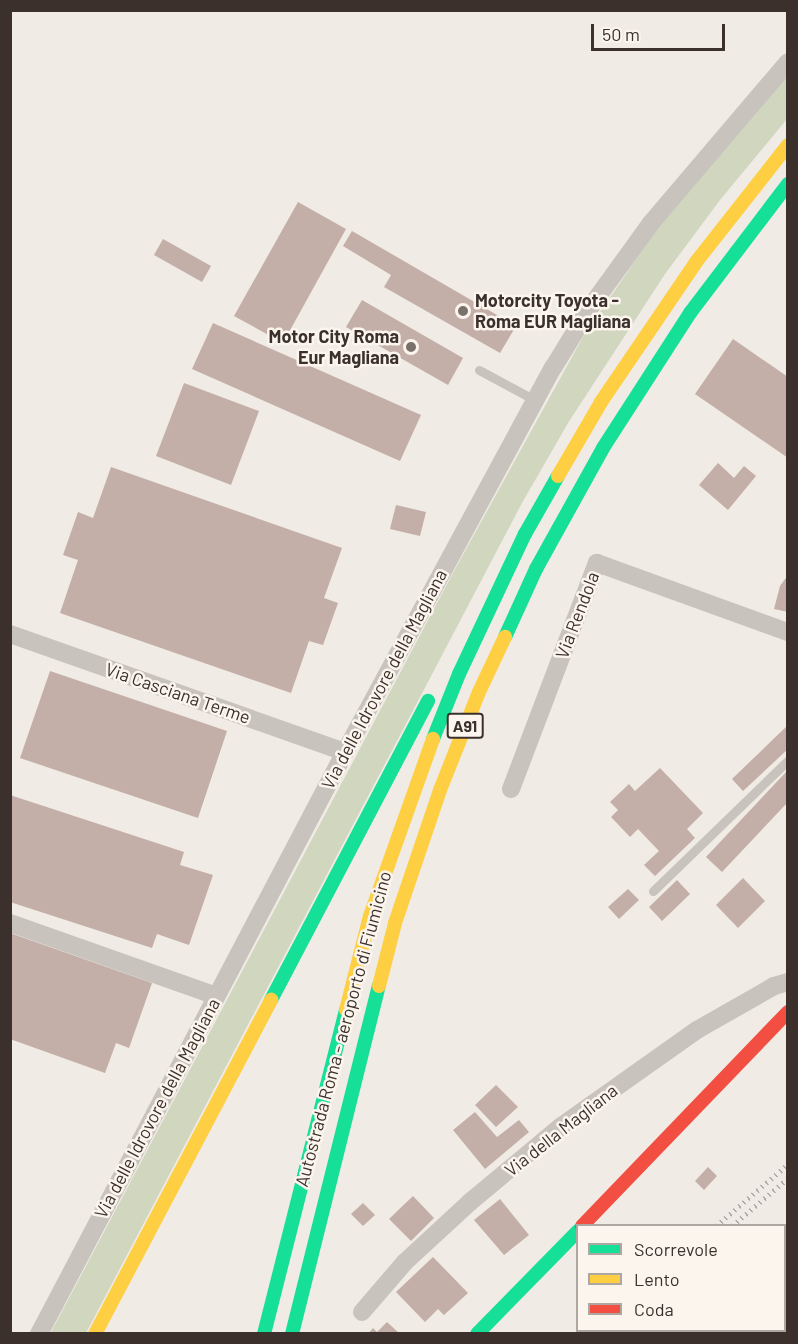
<!DOCTYPE html>
<style>
body{margin:0}
#map{position:relative;width:798px;height:1344px;overflow:hidden;background:#f0ebe5;font-family:Barlow,sans-serif}
div>[style]{position:absolute}
[style*='--x']{left:calc(var(--x)*1px);top:calc(var(--y)*1px);width:calc(var(--w)*1px);rotate:calc(var(--a)*1deg)}
.green>*{inset:0;background:#d1d6bf}
.building>*{inset:0;background:#c3afa7}
.lane>*{height:9px;margin:-4.5px;padding:0 4.5px;transform-origin:4.5px;border-radius:4.5px;background:#c9c3be}
.street>*{height:18px;margin:-9px;padding:0 9px;transform-origin:9px;border-radius:9px;background:#c9c3be}
.fast>*{height:14px;margin:-7px;padding:0 7px;transform-origin:7px;border-radius:7px;background:#16e098}
.slow>*{height:14px;margin:-7px;padding:0 7px;transform-origin:7px;border-radius:7px;background:#ffcf43}
.jam>*{height:14px;margin:-7px;padding:0 7px;transform-origin:7px;border-radius:7px;background:#f24e42}
.rail>*{height:4.5px;margin-top:-2.25px;transform-origin:0;background:repeating-linear-gradient(90deg,#b1aca8 0 1.5px,transparent 0 6px)}
.dots>*{width:16px;height:16px;translate:-50% -50%;box-sizing:border-box;border:3px solid #fbf5ee;border-radius:50%}
span{translate:-50% -50%;white-space:nowrap;text-align:center;line-height:1.15;-webkit-text-stroke:5px #fbf5ee;paint-order:stroke}
.shield-label span{padding:2px 4px;background:#fbf5ee;border:2px solid;border-radius:4px;-webkit-text-stroke-width:0}
.shield-label{font-size:16px;color:#3b302b;font-weight:700}
.poi-label{font-size:18px;color:#3b302b;font-weight:700}
.left{translate:0 -50%;text-align:left}
.right{translate:-100% -50%;text-align:right}
.street-label{font-size:18px;color:#3b302b}
.frame{position:absolute;inset:0;border:12px solid #3b302b;pointer-events:none}
.legend{position:absolute;left:576px;top:1224px;width:210px;height:108px;box-sizing:border-box;background:#fbf5ee;border:2px solid #aea6a0;margin:0;padding:8px 10px;list-style:none;font-size:18px;color:#3b302b}
.legend li{display:flex;align-items:center;gap:12px;height:30px}
.legend b{width:30px;border:2px solid #aea6a0}
.scale{position:absolute;left:591px;top:24px;width:134px;height:27px;box-sizing:border-box;border:3px solid #3b302b;border-top:0;padding-left:8px;font-size:18px;line-height:21px;white-space:nowrap;color:#3b302b;-webkit-text-stroke:4px #fbf5ee;paint-order:stroke}
</style>
<div id="map">
<div class="green">
<div style="clip-path:polygon(787px 74px,787px 119px,720px 200px,665px 274px,568px 423px,522px 503px,86px 1333px,50px 1334px,454px 571px,583px 337px,656px 230px)"></div>
</div>
<div class="building">
<div style="clip-path:polygon(298px 202px,346px 229px,283px 343px,234px 316px)"></div>
<div style="clip-path:polygon(352px 231px,516px 326px,500px 353px,384px 287px,391px 275px,343px 246px)"></div>
<div style="clip-path:polygon(163px 239px,211px 266px,202px 282px,154px 255px)"></div>
<div style="clip-path:polygon(362px 300px,463px 358px,448px 385px,346px 327px)"></div>
<div style="clip-path:polygon(213px 323px,421px 415px,400px 461px,192px 369px)"></div>
<div style="clip-path:polygon(733px 339px,788px 377px,788px 458px,695px 394px)"></div>
<div style="clip-path:polygon(184px 383px,259px 411px,231px 485px,156px 456px)"></div>
<div style="clip-path:polygon(718px 463px,734px 478px,744px 466px,756px 476px,728px 510px,699px 485px)"></div>
<div style="clip-path:polygon(111px 467px,342px 548px,324px 598px,338px 603px,323px 645px,309px 641px,291px 693px,60px 613px,78px 560px,63px 555px,78px 512px,93px 518px)"></div>
<div style="clip-path:polygon(396px 505px,426px 512px,420px 536px,390px 529px)"></div>
<div style="clip-path:polygon(788px 575px,788px 612px,774px 609px,780px 586px)"></div>
<div style="clip-path:polygon(50px 671px,227px 731px,198px 818px,20px 758px)"></div>
<div style="clip-path:polygon(788px 725px,788px 749px,743px 791px,732px 779px)"></div>
<div style="clip-path:polygon(660px 768px,703px 813px,687px 829px,695px 838px,655px 876px,644px 865px,659px 851px,638px 829px,630px 837px,611px 817px,618px 810px,610px 802px,629px 784px,635px 791px)"></div>
<div style="clip-path:polygon(788px 770px,788px 802px,722px 872px,706px 857px)"></div>
<div style="clip-path:polygon(10px 795px,184px 852px,180px 865px,213px 875px,189px 945px,157px 934px,152px 948px,10px 902px)"></div>
<div style="clip-path:polygon(743px 878px,765px 901px,738px 928px,716px 905px)"></div>
<div style="clip-path:polygon(677px 880px,690px 894px,662px 921px,649px 907px)"></div>
<div style="clip-path:polygon(628px 889px,639px 900px,619px 919px,608px 907px)"></div>
<div style="clip-path:polygon(10px 933px,152px 983px,129px 1048px,116px 1043px,105px 1073px,10px 1039px)"></div>
<div style="clip-path:polygon(496px 1085px,518px 1107px,496px 1127px,475px 1105px)"></div>
<div style="clip-path:polygon(475px 1112px,497px 1137px,519px 1120px,529px 1132px,485px 1169px,453px 1130px)"></div>
<div style="clip-path:polygon(708px 1167px,717px 1176px,704px 1190px,695px 1181px)"></div>
<div style="clip-path:polygon(413px 1196px,434px 1218px,411px 1241px,389px 1219px)"></div>
<div style="clip-path:polygon(500px 1199px,529px 1235px,504px 1255px,474px 1220px)"></div>
<div style="clip-path:polygon(363px 1203px,375px 1215px,363px 1226px,351px 1214px)"></div>
<div style="clip-path:polygon(433px 1257px,468px 1293px,444px 1315px,438px 1309px,425px 1322px,396px 1292px)"></div>
<div style="clip-path:polygon(387px 1322px,400px 1334px,368px 1334px,373px 1328px,377px 1332px)"></div>
</div>
<div class="lane">
<div style="--x:479;--y:370;--w:64;--a:28.2"></div>
<div style="--x:653;--y:891;--w:188;--a:-44.1"></div>
<div style="--x:784;--y:1235;--w:4;--a:-27"></div>
<div style="--x:682;--y:1334;--w:5;--a:-53"></div>
</div>
<div class="street">
<div style="--x:10;--y:634;--w:355;--a:19.4"></div>
<div style="--x:511;--y:789;--w:242;--a:-69.2"></div>
<div style="--x:597;--y:563;--w:203;--a:19.9"></div>
<div style="--x:10;--y:923;--w:219;--a:19.5"></div>
<div style="--x:362;--y:1312;--w:66;--a:-49.3"></div>
<div style="--x:405;--y:1262;--w:88;--a:-42.7"></div>
<div style="--x:470;--y:1202;--w:117;--a:-39.8"></div>
<div style="--x:560;--y:1127;--w:168;--a:-35.3"></div>
<div style="--x:697;--y:1030;--w:89;--a:-29.7"></div>
<div style="--x:774;--y:986;--w:15;--a:-16"></div>
<div style="--x:39;--y:1334;--w:658;--a:-62.27"></div>
<div style="--x:345;--y:752;--w:437;--a:-61.6"></div>
<div style="--x:553;--y:368;--w:73;--a:-58.5"></div>
<div style="--x:591;--y:306;--w:102;--a:-54.1"></div>
<div style="--x:651;--y:223;--w:211;--a:-49.6"></div>
</div>
<div class="fast">
<div style="--x:505;--y:637;--w:75;--a:-65.5"></div>
<div style="--x:536;--y:569;--w:138;--a:-61"></div>
<div style="--x:603;--y:448;--w:161;--a:-57.2"></div>
<div style="--x:690;--y:313;--w:162;--a:-52.8"></div>
<div style="--x:433;--y:739;--w:70;--a:-68.2"></div>
<div style="--x:459;--y:674;--w:155;--a:-64.8"></div>
<div style="--x:525;--y:534;--w:67;--a:-60.4"></div>
<div style="--x:271;--y:1000;--w:338;--a:-62.3"></div>
<div style="--x:264;--y:1334;--w:334;--a:-75.8"></div>
<div style="--x:292;--y:1334;--w:359;--a:-76"></div>
<div style="--x:477;--y:1334;--w:144;--a:-45.6"></div>
</div>
<div class="slow">
<div style="--x:558;--y:476;--w:86;--a:-59.8"></div>
<div style="--x:601;--y:402;--w:169;--a:-55.8"></div>
<div style="--x:696;--y:262;--w:149;--a:-51.8"></div>
<div style="--x:379;--y:986;--w:65;--a:-75.7"></div>
<div style="--x:395;--y:923;--w:140;--a:-71.3"></div>
<div style="--x:440;--y:790;--w:105;--a:-68.3"></div>
<div style="--x:479;--y:692;--w:61;--a:-64.7"></div>
<div style="--x:346;--y:1010;--w:97;--a:-75.7"></div>
<div style="--x:370;--y:916;--w:188;--a:-70.4"></div>
<div style="--x:95;--y:1334;--w:378;--a:-62.2"></div>
</div>
<div class="jam">
<div style="--x:582;--y:1226;--w:297;--a:-46.1"></div>
</div>
<div class="rail">
<div style="--x:716;--y:1226;--w:95;--a:-40.7"></div>
<div style="--x:732;--y:1226;--w:74;--a:-40.6"></div>
<div style="--x:599;--y:1334;--w:5;--a:-53"></div>
<div style="--x:614;--y:1334;--w:5;--a:-53"></div>
</div>
<div class="dots">
<div style="left:463px;top:311px;background:#7a716c"></div>
<div style="left:411px;top:347px;background:#7a716c"></div>
</div>
<div class="shield-label">
<span style="left:465px;top:726px">A91</span>
</div>
<div class="poi-label">
<span class="left" style="left:475px;top:311px">Motorcity Toyota -<br>Roma EUR Magliana</span>
<span class="right" style="left:399px;top:347px">Motor City Roma<br>Eur Magliana</span>
</div>
<div class="street-label">
<span style="left:577px;top:615px;rotate:-69deg">Via Rendola</span>
<span style="left:384px;top:679px;rotate:-62deg">Via delle Idrovore della Magliana</span>
<span style="left:178px;top:693px;rotate:19deg">Via Casciana Terme</span>
<span style="left:343px;top:1029px;rotate:-75deg">Autostrada Roma - aeroporto di Fiumicino</span>
<span style="left:157px;top:1108px;rotate:-62deg">Via delle Idrovore della Magliana</span>
<span style="left:561px;top:1130px;rotate:-38deg">Via della Magliana</span>
</div>
<div class="frame"></div>
<ul class="legend">
<li><b style="height:8px;background:#16e098"></b>Scorrevole</li>
<li><b style="height:8px;background:#ffcf43"></b>Lento</li>
<li><b style="height:8px;background:#f24e42"></b>Coda</li>
</ul>
<div class="scale">50 m</div>
</div>
